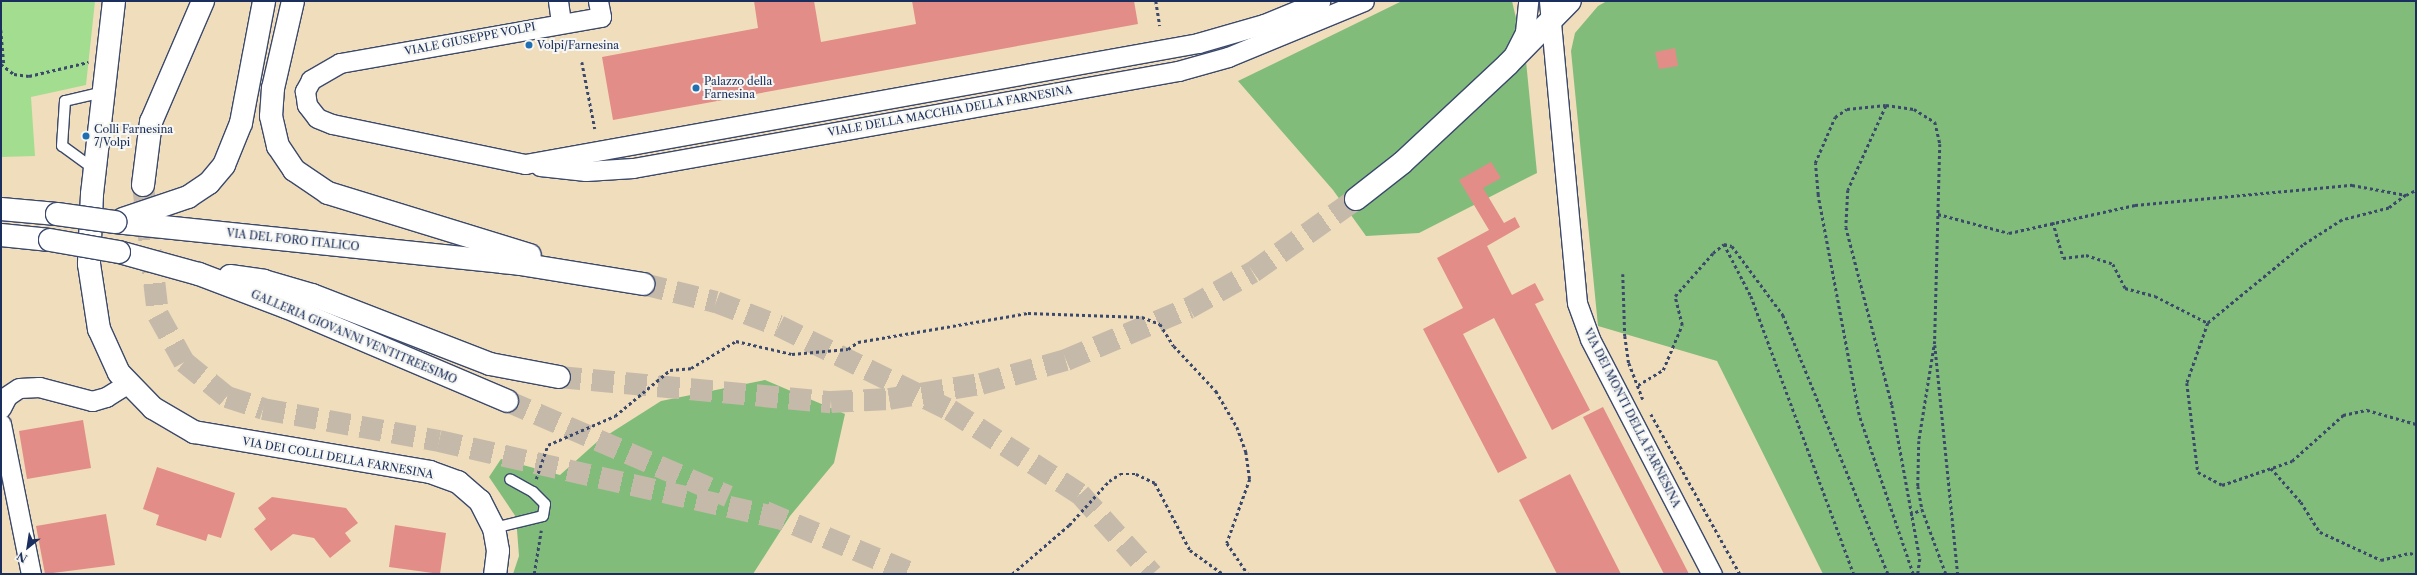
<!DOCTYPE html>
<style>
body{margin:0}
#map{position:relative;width:2417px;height:575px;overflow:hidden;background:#f0ddbc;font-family:"Libre Caslon Text",serif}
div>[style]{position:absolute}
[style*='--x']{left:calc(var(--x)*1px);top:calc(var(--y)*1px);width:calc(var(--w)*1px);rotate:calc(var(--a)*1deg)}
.green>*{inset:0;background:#a3dd90}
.forest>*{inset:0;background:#82bc7a}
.building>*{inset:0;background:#e28d88}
.trunk-tunnel>*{height:22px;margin-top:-11px;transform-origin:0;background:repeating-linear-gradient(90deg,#c5baa9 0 22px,transparent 0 33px)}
.path>*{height:2.5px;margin-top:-1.25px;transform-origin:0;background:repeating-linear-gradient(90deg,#3b496c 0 3px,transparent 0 6px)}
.roads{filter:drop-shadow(1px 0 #3b496c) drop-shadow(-1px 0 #3b496c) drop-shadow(0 1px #3b496c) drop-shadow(0 -1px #3b496c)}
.service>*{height:10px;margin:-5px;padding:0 5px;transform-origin:5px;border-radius:5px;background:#fff}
.minor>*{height:19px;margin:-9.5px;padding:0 9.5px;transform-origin:9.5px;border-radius:9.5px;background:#fff}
.tertiary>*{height:22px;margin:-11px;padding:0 11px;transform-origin:11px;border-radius:11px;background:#fff}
.primary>*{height:22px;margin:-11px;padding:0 11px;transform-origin:11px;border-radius:11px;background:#fff}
.trunk>*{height:22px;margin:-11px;padding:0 11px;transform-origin:11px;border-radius:11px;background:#fff}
.bridges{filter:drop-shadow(1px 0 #3b496c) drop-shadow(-1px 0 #3b496c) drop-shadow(0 1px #3b496c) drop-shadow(0 -1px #3b496c)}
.trunk-bridge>*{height:22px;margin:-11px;padding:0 11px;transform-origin:11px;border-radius:11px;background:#fff}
.dots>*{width:11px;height:11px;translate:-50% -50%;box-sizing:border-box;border:2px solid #f6f6f2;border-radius:50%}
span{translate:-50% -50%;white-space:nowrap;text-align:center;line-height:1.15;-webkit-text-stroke:4px #f6f6f2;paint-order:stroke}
.street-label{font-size:11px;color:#1b2f5e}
.poi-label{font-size:11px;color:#1b2f5e}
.left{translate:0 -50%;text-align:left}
.frame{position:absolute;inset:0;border:2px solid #1b2f5e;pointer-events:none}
.north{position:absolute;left:8px;top:527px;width:40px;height:40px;-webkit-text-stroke:3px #f6f6f2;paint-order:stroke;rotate:210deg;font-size:11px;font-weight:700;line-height:16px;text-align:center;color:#1b2f5e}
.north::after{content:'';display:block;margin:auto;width:14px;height:18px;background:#1b2f5e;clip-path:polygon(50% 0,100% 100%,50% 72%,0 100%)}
</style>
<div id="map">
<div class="green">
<div style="clip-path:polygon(1px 1px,95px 1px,86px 85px,31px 97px,35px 156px,1px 157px)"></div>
</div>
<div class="forest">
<div style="clip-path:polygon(1402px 1px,1512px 1px,1526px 61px,1537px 173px,1419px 233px,1366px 236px,1333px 190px,1238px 81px)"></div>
<div style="clip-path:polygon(1607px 1px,2416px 1px,2416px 574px,1823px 574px,1717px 361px,1598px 326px,1571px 51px,1575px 33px,1598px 6px)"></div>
<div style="clip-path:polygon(765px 380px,845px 414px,834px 463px,790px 516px,753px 574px,513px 574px,519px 556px,516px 517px,489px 477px,501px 459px,560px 475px,598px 441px,661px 401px)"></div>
</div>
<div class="building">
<div style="clip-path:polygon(754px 1px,814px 1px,821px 42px,916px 24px,912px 1px,1134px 1px,1138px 24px,613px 120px,602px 57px,758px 28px)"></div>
<div style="clip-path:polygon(1675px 48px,1678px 66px,1659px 69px,1655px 52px)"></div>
<div style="clip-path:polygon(1491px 162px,1501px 178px,1483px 188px,1504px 223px,1515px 217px,1520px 227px,1487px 246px,1512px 295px,1535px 283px,1544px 300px,1535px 304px,1590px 410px,1552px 430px,1494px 318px,1463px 334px,1527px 458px,1498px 473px,1423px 329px,1463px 308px,1437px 258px,1489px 230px,1459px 180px)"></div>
<div style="clip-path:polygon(1603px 407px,1689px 574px,1664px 574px,1583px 417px)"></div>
<div style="clip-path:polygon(83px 420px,91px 468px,27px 479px,19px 431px)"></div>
<div style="clip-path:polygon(157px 467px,235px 493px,221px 538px,208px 534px,206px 541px,156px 525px,159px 515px,143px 509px)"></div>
<div style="clip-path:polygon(1570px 474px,1621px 574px,1557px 574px,1519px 500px)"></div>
<div style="clip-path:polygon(272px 497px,346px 508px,358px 523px,345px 533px,351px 541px,330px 558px,314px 538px,293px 534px,271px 551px,254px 529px,266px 519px,258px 508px)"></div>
<div style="clip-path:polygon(106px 514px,115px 565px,45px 574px,36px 526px)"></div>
<div style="clip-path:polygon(395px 525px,446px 533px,440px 574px,389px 567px)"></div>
</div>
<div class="trunk-tunnel">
<div style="--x:143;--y:185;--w:131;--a:83.4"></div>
<div style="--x:158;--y:315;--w:54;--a:61"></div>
<div style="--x:184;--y:362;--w:55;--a:39.1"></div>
<div style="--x:227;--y:397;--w:38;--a:18"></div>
<div style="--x:263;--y:409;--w:179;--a:10.3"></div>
<div style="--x:439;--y:441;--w:349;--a:12.8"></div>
<div style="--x:643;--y:284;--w:75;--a:13.9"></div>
<div style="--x:716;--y:302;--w:67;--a:20.9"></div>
<div style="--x:779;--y:326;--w:191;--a:26.2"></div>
<div style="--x:950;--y:410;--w:155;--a:32.9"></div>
<div style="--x:1080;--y:494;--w:108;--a:48"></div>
<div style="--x:559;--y:377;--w:273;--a:5.3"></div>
<div style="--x:831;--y:402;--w:58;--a:-3"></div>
<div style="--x:889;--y:399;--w:93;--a:-9.3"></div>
<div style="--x:981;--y:384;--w:88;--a:-15.8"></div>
<div style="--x:1066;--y:360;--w:134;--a:-22.9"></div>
<div style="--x:1189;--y:308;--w:73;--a:-29.4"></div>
<div style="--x:1253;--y:272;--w:126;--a:-35.3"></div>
<div style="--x:507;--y:401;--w:241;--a:23.3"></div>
<div style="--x:765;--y:512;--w:160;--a:22.7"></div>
</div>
<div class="path">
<div style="--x:1156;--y:1;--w:25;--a:81"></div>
<div style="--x:1;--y:30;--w:33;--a:85"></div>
<div style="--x:582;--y:62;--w:68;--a:79"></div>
<div style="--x:1;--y:64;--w:16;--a:38"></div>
<div style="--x:14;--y:74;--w:15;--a:8"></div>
<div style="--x:29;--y:76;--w:61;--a:-13.3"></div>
<div style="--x:1886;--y:106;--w:92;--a:114.3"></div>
<div style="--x:1848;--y:190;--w:37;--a:93"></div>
<div style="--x:1846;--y:227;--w:184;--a:75.5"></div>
<div style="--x:1892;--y:405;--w:157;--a:79.7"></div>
<div style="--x:1920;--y:559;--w:15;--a:98"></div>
<div style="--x:2406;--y:195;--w:11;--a:-27"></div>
<div style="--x:1938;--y:214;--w:73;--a:15"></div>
<div style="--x:2009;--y:233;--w:129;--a:-12.5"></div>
<div style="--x:2135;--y:205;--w:218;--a:-5.3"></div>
<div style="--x:2352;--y:185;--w:55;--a:10.5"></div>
<div style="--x:2406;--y:195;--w:21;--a:143"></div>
<div style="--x:2389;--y:208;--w:49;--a:165.7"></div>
<div style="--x:2342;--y:220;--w:46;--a:147.3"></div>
<div style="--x:2303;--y:245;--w:123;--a:140.6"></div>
<div style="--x:2208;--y:323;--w:64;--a:109.3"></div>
<div style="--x:2187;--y:383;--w:90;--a:83"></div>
<div style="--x:2198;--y:472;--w:27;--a:28"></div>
<div style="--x:2222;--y:485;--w:74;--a:-18.9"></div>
<div style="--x:2292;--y:461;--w:69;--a:-42"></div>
<div style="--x:2343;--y:415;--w:25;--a:-12"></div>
<div style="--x:2367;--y:410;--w:51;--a:15.9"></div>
<div style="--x:2053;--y:222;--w:37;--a:74"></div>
<div style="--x:2063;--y:258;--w:23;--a:-7"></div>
<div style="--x:2086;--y:255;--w:28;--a:18"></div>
<div style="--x:2113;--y:264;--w:27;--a:63"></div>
<div style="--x:2125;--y:288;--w:31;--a:15"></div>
<div style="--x:2155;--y:296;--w:59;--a:27"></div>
<div style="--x:1724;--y:244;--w:59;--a:62.6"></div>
<div style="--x:1751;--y:296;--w:296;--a:69.7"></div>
<div style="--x:1623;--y:274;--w:62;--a:88.2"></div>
<div style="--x:1625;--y:336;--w:27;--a:82"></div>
<div style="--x:1629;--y:363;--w:39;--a:69"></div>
<div style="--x:1935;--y:345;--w:230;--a:84.3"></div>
<div style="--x:1638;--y:385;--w:29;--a:-31"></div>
<div style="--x:1663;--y:370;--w:49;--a:-67.1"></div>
<div style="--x:1682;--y:325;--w:30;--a:-104"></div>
<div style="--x:1675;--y:296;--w:57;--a:-48.5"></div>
<div style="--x:1713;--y:253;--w:14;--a:-39"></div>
<div style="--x:1724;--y:244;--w:8;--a:14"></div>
<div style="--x:1732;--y:246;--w:86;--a:53.5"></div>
<div style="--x:1783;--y:315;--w:279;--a:67.9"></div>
<div style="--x:1651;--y:414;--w:183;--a:60.9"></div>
<div style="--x:2271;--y:468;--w:45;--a:48.6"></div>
<div style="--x:2301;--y:502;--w:36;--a:58"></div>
<div style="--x:2320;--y:532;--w:67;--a:24.7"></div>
<div style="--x:2381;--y:560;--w:30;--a:-14"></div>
<div style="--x:2410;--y:553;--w:6;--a:18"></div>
<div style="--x:536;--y:479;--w:36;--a:-71"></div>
<div style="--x:548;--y:445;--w:73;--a:-23.4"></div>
<div style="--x:615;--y:416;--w:72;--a:-39.9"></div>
<div style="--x:670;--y:370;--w:21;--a:-5"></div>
<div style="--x:691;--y:368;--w:52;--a:-31"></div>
<div style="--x:736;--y:341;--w:57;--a:13.1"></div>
<div style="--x:792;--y:354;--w:56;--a:-5.1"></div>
<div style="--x:848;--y:349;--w:12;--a:-35"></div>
<div style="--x:858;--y:342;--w:172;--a:-9.7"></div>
<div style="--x:1028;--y:313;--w:114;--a:2"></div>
<div style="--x:1142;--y:317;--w:19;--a:21"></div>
<div style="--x:1160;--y:324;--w:26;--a:58"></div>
<div style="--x:1174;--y:346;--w:62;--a:47"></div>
<div style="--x:1216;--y:391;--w:42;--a:59.7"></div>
<div style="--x:1237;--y:427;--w:27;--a:70"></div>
<div style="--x:1246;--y:452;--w:27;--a:82"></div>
<div style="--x:1250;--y:479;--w:68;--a:109.8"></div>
<div style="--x:1227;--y:543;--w:37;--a:56"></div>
<div style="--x:1910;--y:515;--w:13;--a:-27"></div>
<div style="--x:534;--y:574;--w:44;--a:-80.8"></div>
<div style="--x:1012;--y:574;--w:75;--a:-40.7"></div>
<div style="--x:1069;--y:525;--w:59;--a:-47.7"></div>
<div style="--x:1109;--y:481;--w:13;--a:-32"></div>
<div style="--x:1120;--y:474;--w:16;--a:0"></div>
<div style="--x:1136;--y:474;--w:21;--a:25"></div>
<div style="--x:1155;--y:483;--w:76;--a:62.4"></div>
<div style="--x:1190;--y:550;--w:41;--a:36"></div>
<div style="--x:1913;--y:574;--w:168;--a:-108.8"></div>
<div style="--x:1859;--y:415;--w:224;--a:-100.6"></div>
<div style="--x:1818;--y:195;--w:32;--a:-95"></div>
<div style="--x:1815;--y:163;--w:50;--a:-66.5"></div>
<div style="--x:1835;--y:117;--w:14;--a:-34"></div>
<div style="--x:1847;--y:109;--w:39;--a:-6"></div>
<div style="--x:1886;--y:105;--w:28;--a:8"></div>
<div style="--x:1914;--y:109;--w:25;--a:32"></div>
<div style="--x:1935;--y:122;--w:23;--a:77"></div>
<div style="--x:1940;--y:144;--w:197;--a:91.5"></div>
<div style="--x:1935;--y:341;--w:101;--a:99.1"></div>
<div style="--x:1919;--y:441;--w:45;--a:91.3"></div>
<div style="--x:1918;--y:486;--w:23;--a:80"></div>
<div style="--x:1922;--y:509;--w:69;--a:69.7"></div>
</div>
<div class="roads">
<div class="service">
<div style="--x:94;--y:169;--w:39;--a:-144"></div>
<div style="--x:62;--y:146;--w:45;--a:-86.2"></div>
<div style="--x:65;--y:101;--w:39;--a:-13"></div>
<div style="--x:494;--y:528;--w:50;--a:-13.8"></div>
<div style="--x:543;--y:516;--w:12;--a:-81"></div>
<div style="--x:545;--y:504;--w:17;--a:-135"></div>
<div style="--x:533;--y:492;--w:26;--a:-151"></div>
</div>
<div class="minor">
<div style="--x:558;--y:1;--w:21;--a:82"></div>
<div style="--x:598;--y:1;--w:16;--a:79"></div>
<div style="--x:601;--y:17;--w:265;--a:170"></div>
<div style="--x:340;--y:63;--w:34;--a:150"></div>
<div style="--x:311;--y:80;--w:13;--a:119"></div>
<div style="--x:305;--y:91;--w:14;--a:82"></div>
<div style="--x:307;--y:105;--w:16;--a:52"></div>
<div style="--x:317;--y:118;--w:16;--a:22"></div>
<div style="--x:332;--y:124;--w:197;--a:11.7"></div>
<div style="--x:525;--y:164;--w:684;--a:-10.19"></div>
<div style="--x:1198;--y:43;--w:69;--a:-16.1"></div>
<div style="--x:1264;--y:24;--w:61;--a:-22.3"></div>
<div style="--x:1549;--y:1;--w:303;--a:84.7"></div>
<div style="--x:1577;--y:303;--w:38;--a:70"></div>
<div style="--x:1590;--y:339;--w:265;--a:62.6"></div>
<div style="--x:1514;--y:54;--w:25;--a:-63"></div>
<div style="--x:1525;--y:32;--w:31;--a:-84"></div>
<div style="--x:540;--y:166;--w:46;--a:6.2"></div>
<div style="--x:586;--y:171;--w:47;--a:-3.7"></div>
<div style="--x:633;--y:168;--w:554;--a:-10.09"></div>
<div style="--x:1178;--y:71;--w:52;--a:-15.6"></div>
<div style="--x:1228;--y:57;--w:147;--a:-22.4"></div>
<div style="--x:1;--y:408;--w:13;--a:-63"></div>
<div style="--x:7;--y:396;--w:14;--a:-34"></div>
<div style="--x:19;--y:388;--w:20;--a:-3"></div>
<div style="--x:39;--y:387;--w:55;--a:14.8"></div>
<div style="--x:92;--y:401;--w:15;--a:-16"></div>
<div style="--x:106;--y:397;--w:25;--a:-32"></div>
<div style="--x:1;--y:424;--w:153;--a:78.7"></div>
</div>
<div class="tertiary">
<div style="--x:114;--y:1;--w:194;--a:96.5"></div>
<div style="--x:92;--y:194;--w:70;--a:92.5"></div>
<div style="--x:89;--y:264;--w:66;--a:81.3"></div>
<div style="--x:99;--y:329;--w:48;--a:65.6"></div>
<div style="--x:119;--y:373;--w:49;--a:45.8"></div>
<div style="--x:153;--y:408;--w:48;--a:30.3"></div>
<div style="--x:194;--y:432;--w:239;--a:9.6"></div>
<div style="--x:430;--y:472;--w:30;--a:20"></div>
<div style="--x:458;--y:482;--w:29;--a:41"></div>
<div style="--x:480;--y:501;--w:30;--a:63"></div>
<div style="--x:494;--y:528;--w:23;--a:80"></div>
<div style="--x:498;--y:551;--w:23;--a:97"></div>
</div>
<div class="primary">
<div style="--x:1508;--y:64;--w:88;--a:-45.5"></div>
</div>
<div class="trunk">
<div style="--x:293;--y:1;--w:89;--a:102.9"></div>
<div style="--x:273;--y:88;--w:28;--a:94"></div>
<div style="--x:271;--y:116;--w:31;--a:77"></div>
<div style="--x:278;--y:146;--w:29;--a:56"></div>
<div style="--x:294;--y:170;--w:41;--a:34.1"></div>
<div style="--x:328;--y:193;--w:211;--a:17.1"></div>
<div style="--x:143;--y:185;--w:64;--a:-82.8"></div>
<div style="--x:151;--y:122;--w:132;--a:-66.7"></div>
<div style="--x:1356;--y:199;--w:58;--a:-38"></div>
<div style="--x:1402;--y:163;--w:145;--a:-43"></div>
<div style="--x:1;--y:209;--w:56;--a:5.1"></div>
<div style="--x:123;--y:219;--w:69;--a:-18.7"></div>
<div style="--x:188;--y:197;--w:25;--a:-34"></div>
<div style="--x:209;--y:183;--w:23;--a:-50"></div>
<div style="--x:224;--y:165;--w:45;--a:-68"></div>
<div style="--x:241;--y:123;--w:124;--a:-79.3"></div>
<div style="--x:115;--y:222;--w:407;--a:5.9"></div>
<div style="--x:520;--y:264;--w:125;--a:9.2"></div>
<div style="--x:1;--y:235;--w:49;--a:5.8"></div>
<div style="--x:119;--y:252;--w:83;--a:15.4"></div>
<div style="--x:199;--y:274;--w:93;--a:20.8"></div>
<div style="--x:286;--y:307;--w:240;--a:23"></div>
<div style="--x:230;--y:276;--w:34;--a:8"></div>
<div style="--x:264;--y:281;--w:50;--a:16.3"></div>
<div style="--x:312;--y:295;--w:191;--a:21.2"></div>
<div style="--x:490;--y:364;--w:70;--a:10.7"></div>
</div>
</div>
<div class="bridges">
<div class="trunk-bridge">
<div style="--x:57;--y:214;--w:59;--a:7.9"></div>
<div style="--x:50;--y:240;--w:70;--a:9.9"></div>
</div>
</div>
<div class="dots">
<div style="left:529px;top:45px;background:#1f6fb2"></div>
<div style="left:696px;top:88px;background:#1f6fb2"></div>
<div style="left:86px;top:136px;background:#1f6fb2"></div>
</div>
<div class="street-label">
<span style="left:470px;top:39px;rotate:-11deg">VIALE GIUSEPPE VOLPI</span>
<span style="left:950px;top:111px;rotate:-10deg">VIALE DELLA MACCHIA DELLA FARNESINA</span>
<span style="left:293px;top:240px;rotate:6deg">VIA DEL FORO ITALICO</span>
<span style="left:354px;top:337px;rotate:23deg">GALLERIA GIOVANNI VENTITREESIMO</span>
<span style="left:1632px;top:418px;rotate:63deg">VIA DEI MONTI DELLA FARNESINA</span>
<span style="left:338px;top:458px;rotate:10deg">VIA DEI COLLI DELLA FARNESINA</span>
</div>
<div class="poi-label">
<span class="left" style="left:537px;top:45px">Volpi/Farnesina</span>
<span class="left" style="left:704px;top:88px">Palazzo della<br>Farnesina</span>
<span class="left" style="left:94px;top:136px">Colli Farnesina<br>7/Volpi</span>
</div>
<div class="frame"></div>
<div class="north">N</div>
</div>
